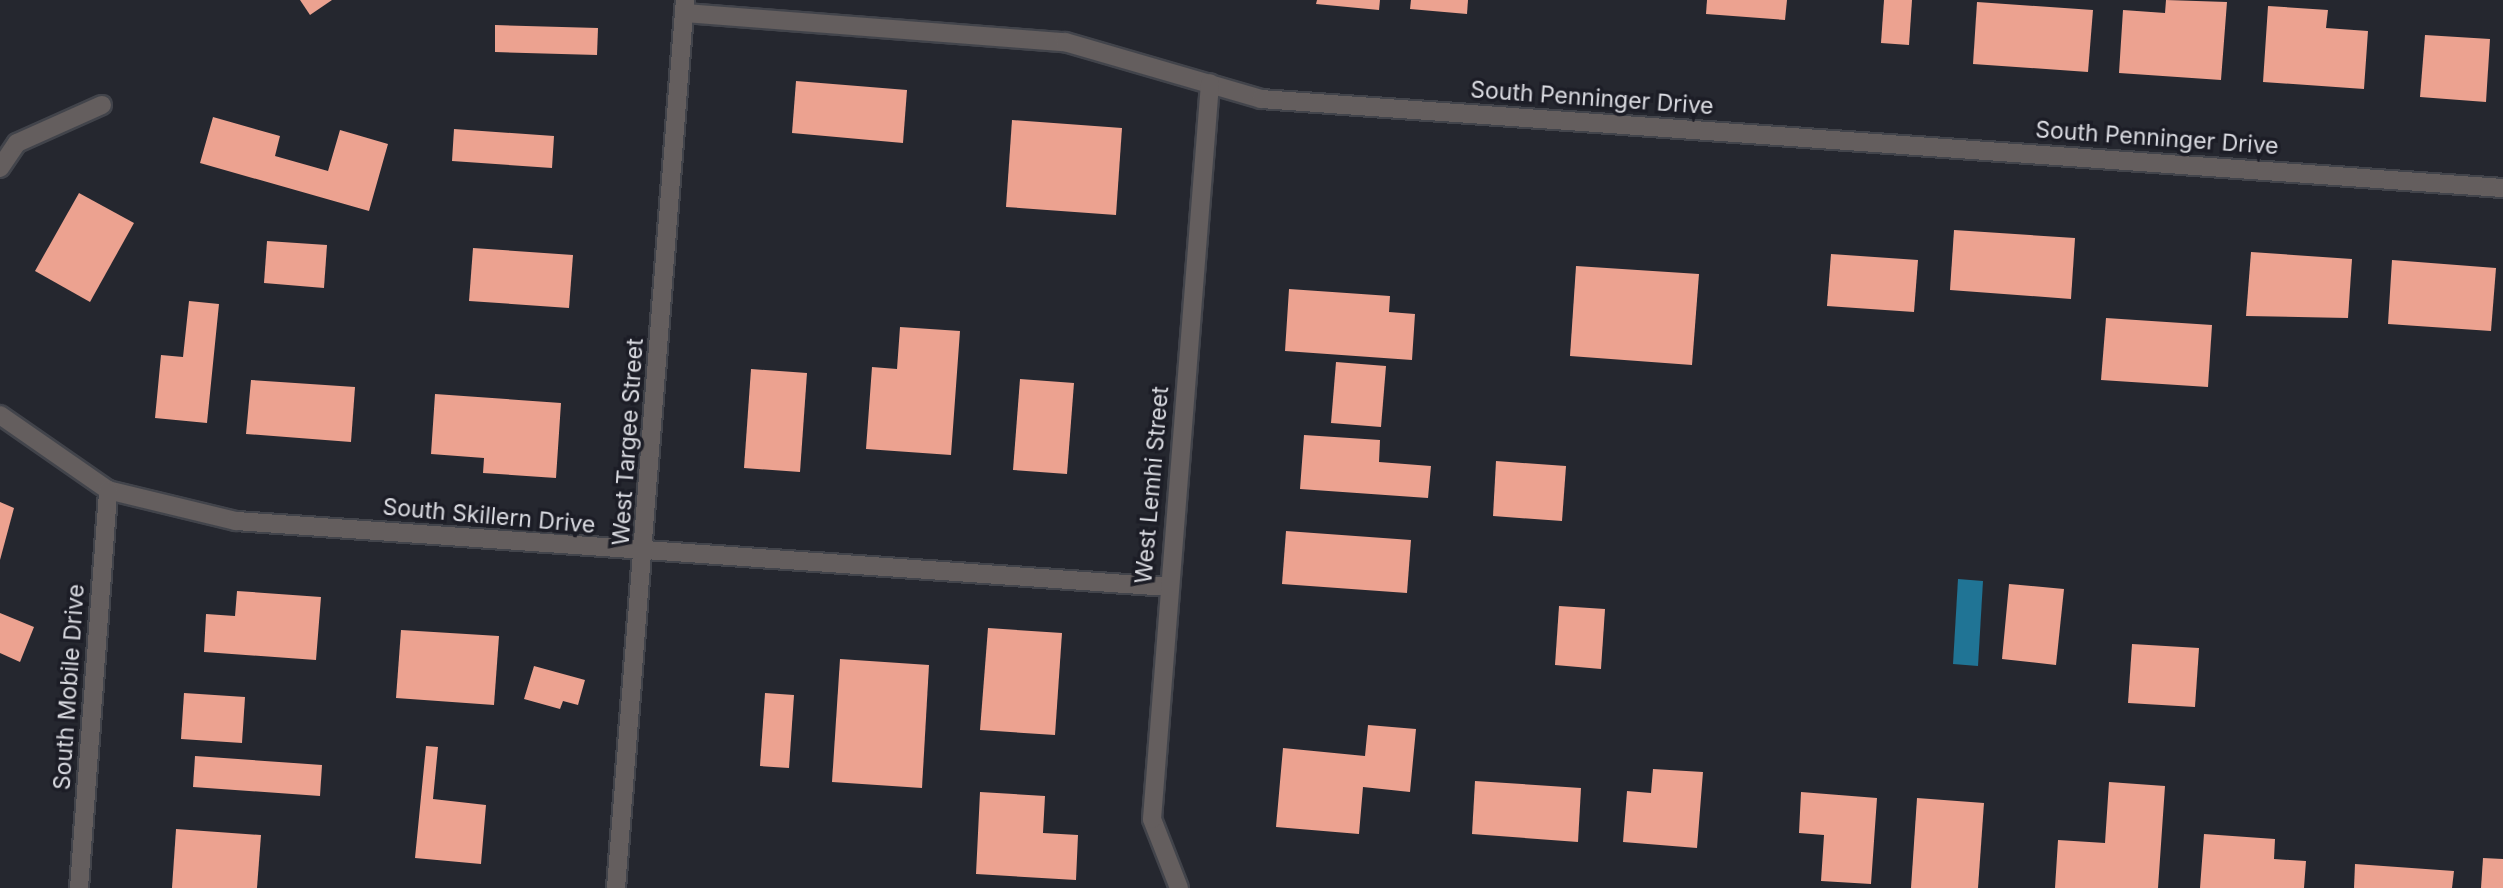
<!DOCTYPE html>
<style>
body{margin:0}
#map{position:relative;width:2503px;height:888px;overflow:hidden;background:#25272f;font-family:Inter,sans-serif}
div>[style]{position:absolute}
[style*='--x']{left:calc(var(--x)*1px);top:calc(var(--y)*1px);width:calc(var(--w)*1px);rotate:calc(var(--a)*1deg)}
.water>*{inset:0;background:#207495}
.building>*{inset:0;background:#eca290}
.roads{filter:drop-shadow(2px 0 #42444b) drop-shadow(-2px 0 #42444b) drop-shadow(0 2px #42444b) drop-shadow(0 -2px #42444b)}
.minor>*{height:18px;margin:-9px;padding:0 9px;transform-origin:9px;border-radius:9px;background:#645e5e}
.tertiary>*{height:18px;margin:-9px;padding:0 9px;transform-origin:9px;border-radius:9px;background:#645e5e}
span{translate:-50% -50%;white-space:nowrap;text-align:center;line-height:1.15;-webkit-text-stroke:7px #1c1d26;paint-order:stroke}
.street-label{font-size:23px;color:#d9dae0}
</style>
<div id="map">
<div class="water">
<div style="clip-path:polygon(1958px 579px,1983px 581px,1978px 666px,1953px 664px)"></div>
</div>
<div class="building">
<div style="clip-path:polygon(300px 0,332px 0,310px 15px)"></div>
<div style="clip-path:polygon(1317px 0,1380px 0,1379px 10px,1316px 4px)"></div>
<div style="clip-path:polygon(1411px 0,1468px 0,1467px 14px,1410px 9px)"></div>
<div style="clip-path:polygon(1707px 0,1787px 0,1785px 20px,1706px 14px)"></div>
<div style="clip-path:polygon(1884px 0,1912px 0,1909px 45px,1881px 43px)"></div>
<div style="clip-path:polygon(2166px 0,2227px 2px,2221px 80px,2119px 73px,2123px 10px,2165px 13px)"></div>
<div style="clip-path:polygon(1977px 2px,2093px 10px,2088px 72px,1973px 64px)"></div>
<div style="clip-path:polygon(2268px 6px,2328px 10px,2326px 28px,2368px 31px,2364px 89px,2263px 82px)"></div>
<div style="clip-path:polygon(495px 25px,598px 28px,597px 55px,495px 52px)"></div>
<div style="clip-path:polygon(2425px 35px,2490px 39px,2486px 102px,2420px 97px)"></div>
<div style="clip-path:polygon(796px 81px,907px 90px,903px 143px,792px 133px)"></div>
<div style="clip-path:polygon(213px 117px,280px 136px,275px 156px,328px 171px,340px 130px,388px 144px,369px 211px,200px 163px)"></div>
<div style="clip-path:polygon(1012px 120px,1122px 128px,1116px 215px,1006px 207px)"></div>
<div style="clip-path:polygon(454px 129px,554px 136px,552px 168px,452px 161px)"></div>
<div style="clip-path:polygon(79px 193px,134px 223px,90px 302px,35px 271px)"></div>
<div style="clip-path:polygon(1954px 230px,2075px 238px,2071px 299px,1950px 290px)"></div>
<div style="clip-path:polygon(267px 241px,327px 245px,324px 288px,264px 283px)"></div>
<div style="clip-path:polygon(473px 248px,573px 255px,569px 308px,469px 301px)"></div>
<div style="clip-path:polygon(2251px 252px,2352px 259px,2348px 318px,2246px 316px)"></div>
<div style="clip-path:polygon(1831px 254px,1918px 260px,1914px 312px,1827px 306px)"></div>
<div style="clip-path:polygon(2392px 260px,2496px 268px,2491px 331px,2388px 324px)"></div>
<div style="clip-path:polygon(1576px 266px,1699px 274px,1692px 365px,1570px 356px)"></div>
<div style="clip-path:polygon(1289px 289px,1390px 296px,1389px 312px,1415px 314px,1412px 360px,1285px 351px)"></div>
<div style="clip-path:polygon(189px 301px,219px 304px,207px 423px,155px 418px,161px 355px,183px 357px)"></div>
<div style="clip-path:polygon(2106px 318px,2212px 325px,2208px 387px,2101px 380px)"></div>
<div style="clip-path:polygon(900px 327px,960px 331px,951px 455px,866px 449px,872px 367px,897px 369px)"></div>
<div style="clip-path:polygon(1336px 362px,1386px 366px,1381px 427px,1331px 423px)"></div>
<div style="clip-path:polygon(751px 369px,807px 373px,800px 472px,744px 468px)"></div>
<div style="clip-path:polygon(1020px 379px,1074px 383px,1067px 474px,1013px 470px)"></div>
<div style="clip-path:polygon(251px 380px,355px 387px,351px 442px,246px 434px)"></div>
<div style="clip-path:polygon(435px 394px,561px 403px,556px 478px,483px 473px,484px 458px,431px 454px)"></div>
<div style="clip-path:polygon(1304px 435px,1380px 440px,1379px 462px,1431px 466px,1428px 498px,1300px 489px)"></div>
<div style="clip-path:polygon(1496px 461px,1566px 466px,1562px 521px,1493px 516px)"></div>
<div style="clip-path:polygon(0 502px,14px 508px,0 560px)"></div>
<div style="clip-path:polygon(1286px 531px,1411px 540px,1407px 593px,1282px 584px)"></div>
<div style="clip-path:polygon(2009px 584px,2064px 589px,2056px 665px,2002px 659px)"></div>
<div style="clip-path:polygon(237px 591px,321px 597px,316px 660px,204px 652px,206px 614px,235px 616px)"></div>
<div style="clip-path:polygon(1559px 606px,1605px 609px,1601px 669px,1555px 665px)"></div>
<div style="clip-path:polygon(0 613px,34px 627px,20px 662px,0 653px)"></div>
<div style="clip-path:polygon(988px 628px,1062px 633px,1055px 735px,980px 730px)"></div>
<div style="clip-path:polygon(401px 630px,499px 636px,494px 705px,396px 698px)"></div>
<div style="clip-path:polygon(2132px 644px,2199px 648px,2195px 707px,2128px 703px)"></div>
<div style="clip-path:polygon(840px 659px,929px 665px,922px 788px,832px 782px)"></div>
<div style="clip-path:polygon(534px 666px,585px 680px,578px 705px,563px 701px,560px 709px,524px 699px)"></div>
<div style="clip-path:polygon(184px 693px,245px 697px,242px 743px,181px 739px)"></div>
<div style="clip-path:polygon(765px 693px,794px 695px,789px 768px,760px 766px)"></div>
<div style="clip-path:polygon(1368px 725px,1416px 729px,1410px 792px,1363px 787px,1359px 834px,1276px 827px,1283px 748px,1365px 756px)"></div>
<div style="clip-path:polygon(426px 746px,438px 747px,433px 799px,486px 805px,481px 864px,415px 858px)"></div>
<div style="clip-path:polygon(195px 756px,322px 765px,320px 796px,193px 787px)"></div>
<div style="clip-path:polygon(1653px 769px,1703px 772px,1697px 848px,1623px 842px,1627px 791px,1651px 793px)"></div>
<div style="clip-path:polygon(1475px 781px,1581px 788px,1578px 842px,1472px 834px)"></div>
<div style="clip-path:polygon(2109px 782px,2165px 786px,2158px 888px,2055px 888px,2058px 840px,2105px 843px)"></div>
<div style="clip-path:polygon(980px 792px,1045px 796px,1043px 833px,1078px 835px,1076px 880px,976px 874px)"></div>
<div style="clip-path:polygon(1801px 792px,1877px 798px,1871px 884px,1821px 881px,1824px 835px,1799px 833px)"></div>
<div style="clip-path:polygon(1917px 798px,1984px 803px,1978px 888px,1911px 888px)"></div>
<div style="clip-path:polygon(176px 829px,261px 835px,257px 888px,172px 888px)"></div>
<div style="clip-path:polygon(2204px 834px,2275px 839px,2274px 859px,2306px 861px,2304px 888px,2200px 888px)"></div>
<div style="clip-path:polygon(2483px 858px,2503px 859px,2503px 888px,2481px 888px)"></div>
<div style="clip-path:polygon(2355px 864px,2454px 871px,2452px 888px,2354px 888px)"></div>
</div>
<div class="roads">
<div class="minor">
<div style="--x:684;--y:13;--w:382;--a:4.4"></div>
<div style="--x:1065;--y:42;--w:204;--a:16.2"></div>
<div style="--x:1261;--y:99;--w:1245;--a:4.1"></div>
<div style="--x:0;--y:168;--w:30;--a:-56"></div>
<div style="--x:17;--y:143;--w:93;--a:-24.1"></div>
<div style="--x:0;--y:415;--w:131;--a:34.8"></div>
<div style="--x:108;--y:490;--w:132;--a:13.6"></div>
<div style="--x:236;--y:521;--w:934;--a:4.05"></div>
<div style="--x:79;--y:888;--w:399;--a:-85.8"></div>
<div style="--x:1179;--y:888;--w:74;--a:-111.4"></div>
<div style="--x:1152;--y:819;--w:738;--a:-85.49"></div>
</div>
<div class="tertiary">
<div style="--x:616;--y:888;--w:891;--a:-85.56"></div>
</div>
</div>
<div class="street-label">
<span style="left:1592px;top:98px;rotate:4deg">South Penninger Drive</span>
<span style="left:2157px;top:138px;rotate:4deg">South Penninger Drive</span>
<span style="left:628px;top:442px;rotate:-86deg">West Targee Street</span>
<span style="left:1152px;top:485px;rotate:-85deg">West Lemhi Street</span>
<span style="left:489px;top:516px;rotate:5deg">South Skillern Drive</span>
<span style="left:69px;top:687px;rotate:-86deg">South Mobile Drive</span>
</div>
</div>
